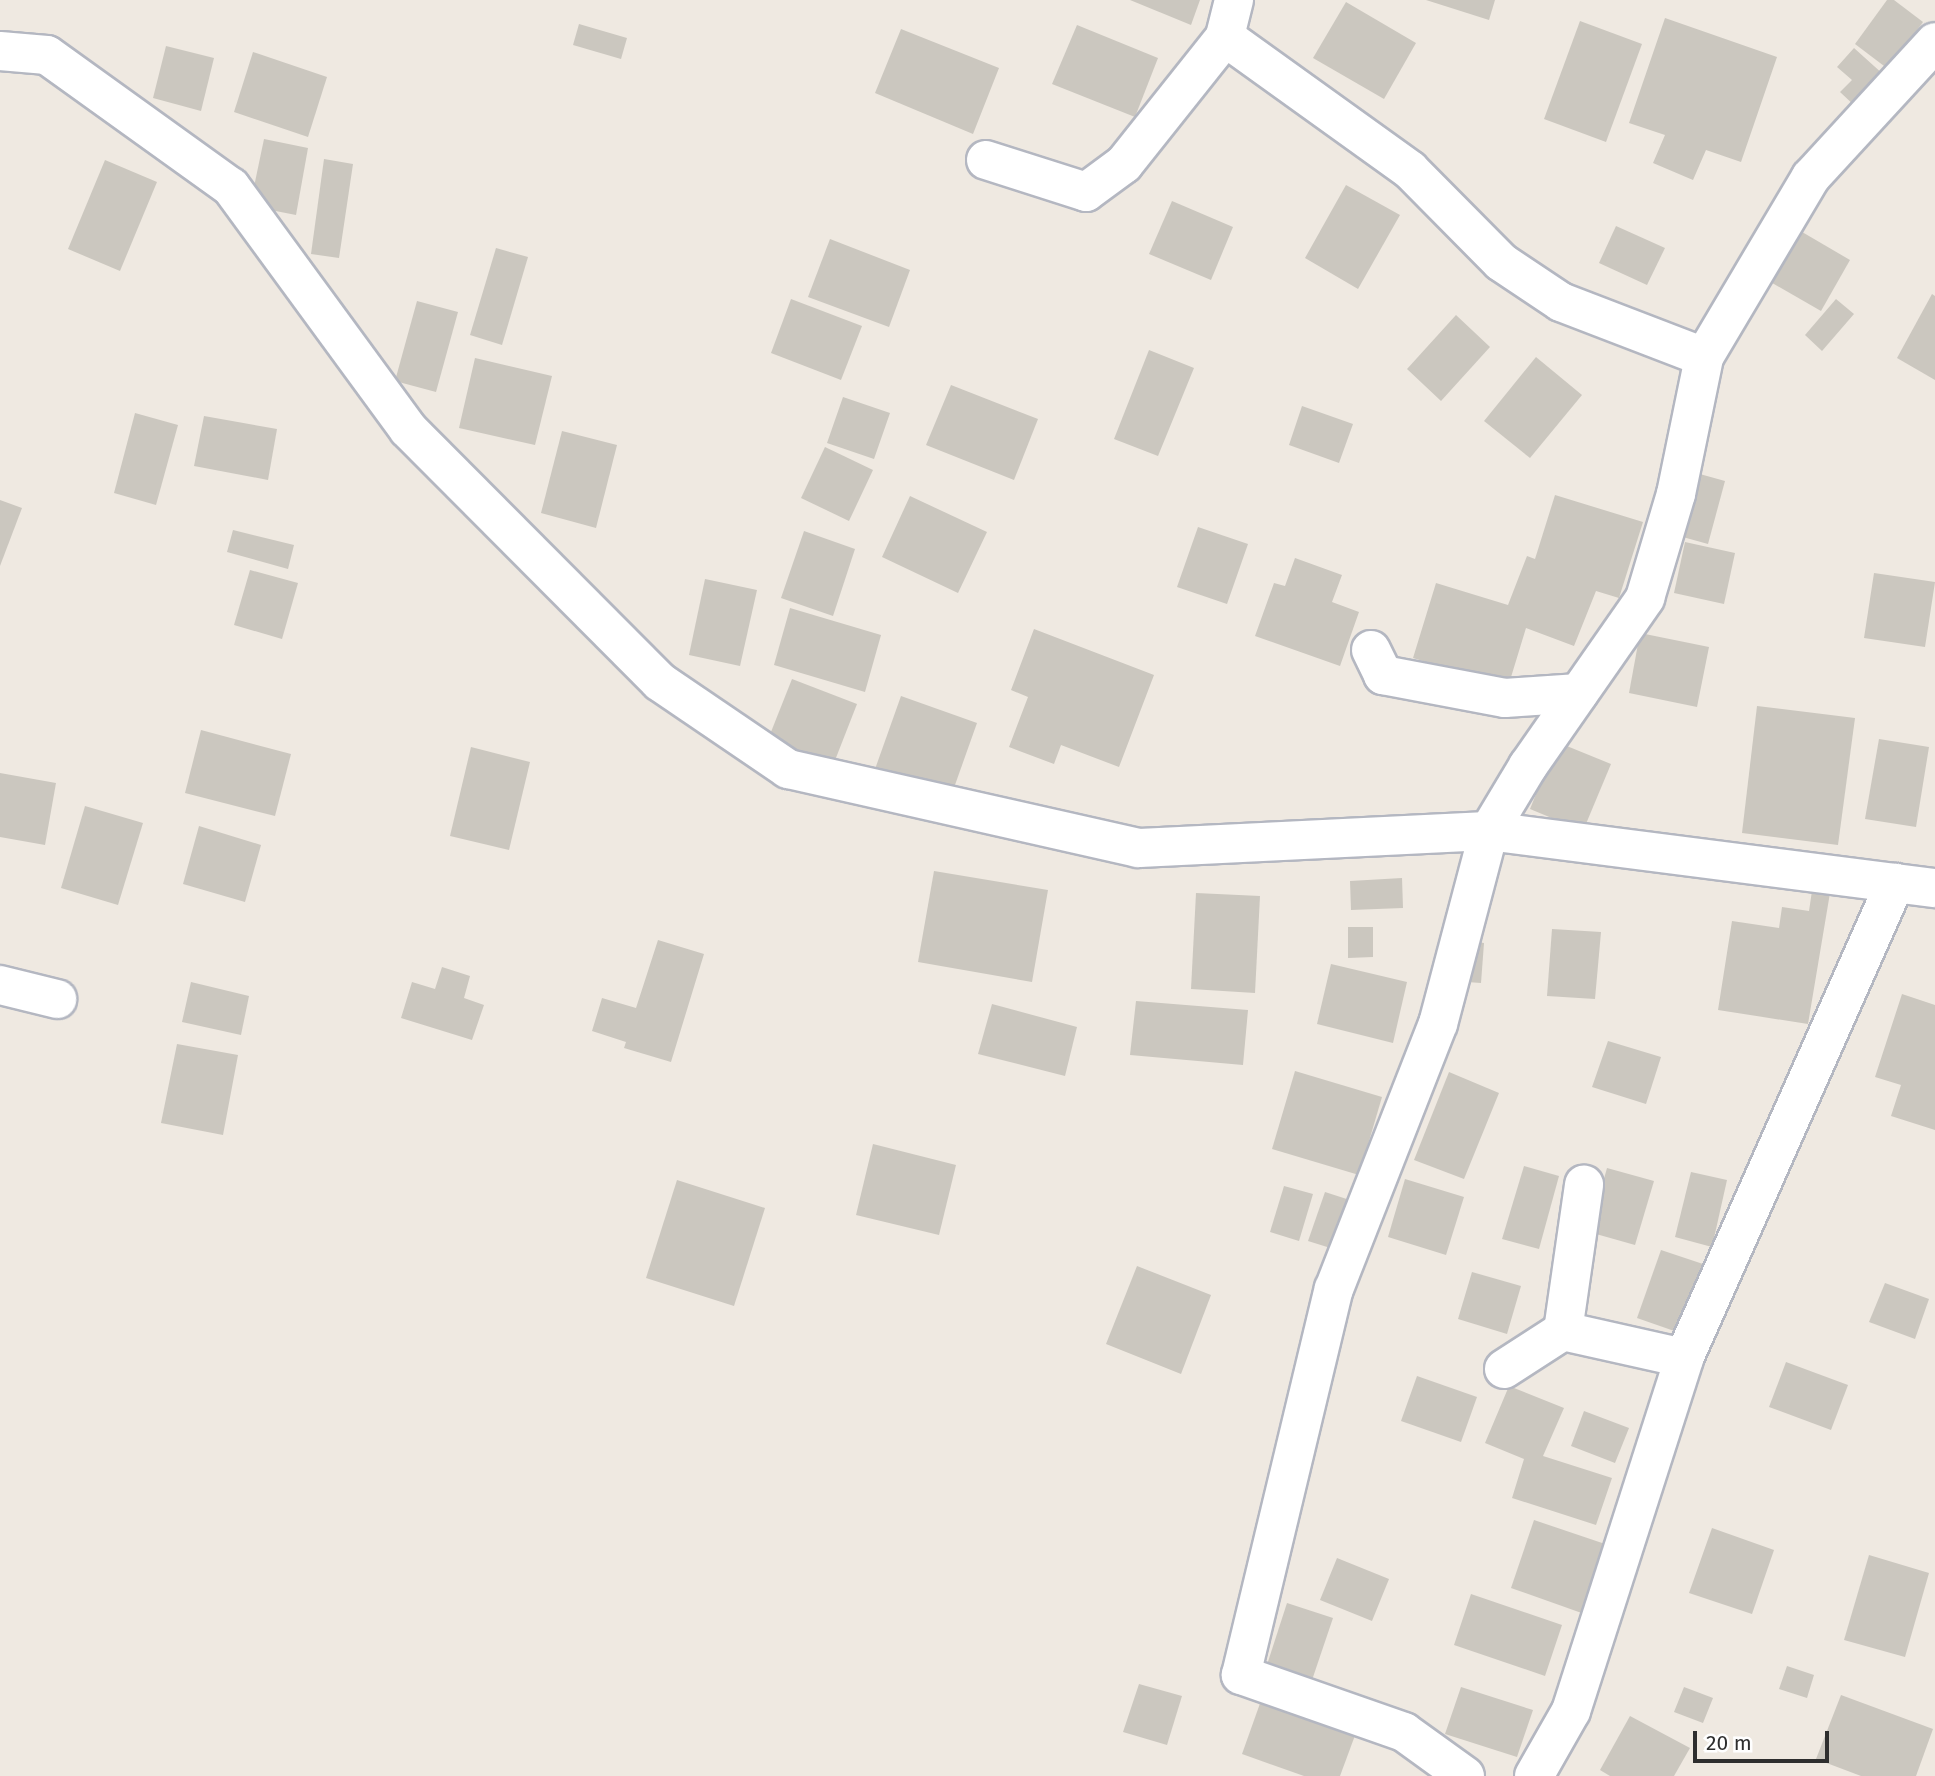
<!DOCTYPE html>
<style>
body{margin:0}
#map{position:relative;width:1935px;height:1776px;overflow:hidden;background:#efe9e1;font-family:"Fira Sans",sans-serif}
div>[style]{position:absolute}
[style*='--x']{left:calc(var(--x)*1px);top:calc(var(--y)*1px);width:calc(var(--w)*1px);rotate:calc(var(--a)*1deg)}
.building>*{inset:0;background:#cbc7bf}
.roads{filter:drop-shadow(2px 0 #b4b7c1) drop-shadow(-2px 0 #b4b7c1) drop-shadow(0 2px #b4b7c1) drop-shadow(0 -2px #b4b7c1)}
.minor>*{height:38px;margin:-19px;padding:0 19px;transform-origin:19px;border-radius:19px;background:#fff}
span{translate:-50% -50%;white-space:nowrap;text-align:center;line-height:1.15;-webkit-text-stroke:5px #fff;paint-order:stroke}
.scale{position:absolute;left:1693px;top:1731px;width:136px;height:32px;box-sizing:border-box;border:4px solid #2e2e2e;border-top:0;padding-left:9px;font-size:21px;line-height:24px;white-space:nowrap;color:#2e2e2e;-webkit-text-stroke:5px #fff;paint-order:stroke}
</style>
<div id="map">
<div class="building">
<div style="clip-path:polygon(1130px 0,1200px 0,1191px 25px)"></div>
<div style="clip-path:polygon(1426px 0,1495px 0,1489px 20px)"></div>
<div style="clip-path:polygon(1887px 0,1894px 0,1923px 22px,1888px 69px,1855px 44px)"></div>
<div style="clip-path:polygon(1346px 2px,1416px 43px,1384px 99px,1313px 58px)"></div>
<div style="clip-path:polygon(1665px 18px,1777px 57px,1741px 162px,1706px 150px,1693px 180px,1653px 163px,1665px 135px,1629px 123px)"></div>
<div style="clip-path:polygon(1580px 21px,1642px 44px,1606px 142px,1544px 119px)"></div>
<div style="clip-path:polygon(579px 24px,627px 38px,621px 59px,573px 45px)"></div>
<div style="clip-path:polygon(1077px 25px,1158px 58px,1135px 117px,1052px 84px)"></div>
<div style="clip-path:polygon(901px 29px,999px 68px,973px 134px,875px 93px)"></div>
<div style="clip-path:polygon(166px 46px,214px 58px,201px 111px,153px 98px)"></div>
<div style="clip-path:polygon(1854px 48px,1884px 75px,1856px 107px,1840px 92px,1852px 80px,1837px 67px)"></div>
<div style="clip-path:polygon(253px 52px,327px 77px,308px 137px,234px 112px)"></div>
<div style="clip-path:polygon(264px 139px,308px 148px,296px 215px,250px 206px)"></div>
<div style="clip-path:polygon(324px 159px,353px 164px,339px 258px,311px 254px)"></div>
<div style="clip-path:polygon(105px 160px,157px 182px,120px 271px,68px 249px)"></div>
<div style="clip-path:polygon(1346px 185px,1400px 215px,1358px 289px,1305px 258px)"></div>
<div style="clip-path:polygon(1172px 201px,1233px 227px,1211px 280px,1149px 254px)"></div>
<div style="clip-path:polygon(1616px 226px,1665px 248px,1647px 285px,1599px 263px)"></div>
<div style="clip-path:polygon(1797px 229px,1850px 260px,1821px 311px,1767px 280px)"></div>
<div style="clip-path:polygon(830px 239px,910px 270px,889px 327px,808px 297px)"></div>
<div style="clip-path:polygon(496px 248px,528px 257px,502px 345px,470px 335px)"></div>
<div style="clip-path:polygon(1932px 294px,1935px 296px,1935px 380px,1897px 358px)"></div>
<div style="clip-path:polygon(791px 299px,862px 326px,841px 380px,771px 353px)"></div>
<div style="clip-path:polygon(1836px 299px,1854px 314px,1822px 351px,1805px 335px)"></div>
<div style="clip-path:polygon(417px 301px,458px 312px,436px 392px,395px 381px)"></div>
<div style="clip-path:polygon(1456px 315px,1490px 347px,1441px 401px,1407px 369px)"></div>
<div style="clip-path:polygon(1149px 350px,1194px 368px,1158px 456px,1114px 439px)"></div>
<div style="clip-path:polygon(1536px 357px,1582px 395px,1530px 458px,1484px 421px)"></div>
<div style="clip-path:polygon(475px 358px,552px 376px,535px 445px,459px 428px)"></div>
<div style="clip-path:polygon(951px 385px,1038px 419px,1014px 480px,926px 445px)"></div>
<div style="clip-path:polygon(843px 397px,890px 413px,874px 459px,827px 443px)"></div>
<div style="clip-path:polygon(1302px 406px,1353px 424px,1339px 463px,1289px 445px)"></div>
<div style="clip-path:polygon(135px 413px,178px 425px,156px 505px,114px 493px)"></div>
<div style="clip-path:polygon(204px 416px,277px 429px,268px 480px,194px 466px)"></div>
<div style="clip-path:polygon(562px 431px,617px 445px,596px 528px,541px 513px)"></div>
<div style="clip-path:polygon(825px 447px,873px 470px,849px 521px,801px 498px)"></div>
<div style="clip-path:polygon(1689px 471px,1725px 481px,1708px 544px,1672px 534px)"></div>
<div style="clip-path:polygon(1555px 495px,1643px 522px,1619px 598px,1596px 591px,1574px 646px,1526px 628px,1508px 687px,1413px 658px,1436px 583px,1508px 605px,1527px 556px,1535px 559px)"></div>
<div style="clip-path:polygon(910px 496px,987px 532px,958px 593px,882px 557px)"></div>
<div style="clip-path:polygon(0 500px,22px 508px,0 566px)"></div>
<div style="clip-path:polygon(1198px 527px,1248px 544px,1227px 604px,1177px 587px)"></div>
<div style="clip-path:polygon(233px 530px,294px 545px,288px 569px,227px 552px)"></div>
<div style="clip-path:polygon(804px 531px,855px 549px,833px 616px,781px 598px)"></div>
<div style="clip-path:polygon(1685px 542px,1735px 553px,1724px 604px,1674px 593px)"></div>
<div style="clip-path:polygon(1295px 558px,1342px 575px,1332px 602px,1359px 612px,1340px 666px,1255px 636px,1274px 583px,1285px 586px)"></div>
<div style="clip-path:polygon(250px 570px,298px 583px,282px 639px,234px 625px)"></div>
<div style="clip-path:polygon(1874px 573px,1935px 582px,1925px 647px,1864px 638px)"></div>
<div style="clip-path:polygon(705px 579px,757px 590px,740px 666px,689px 655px)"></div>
<div style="clip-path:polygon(790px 608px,881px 635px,865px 692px,774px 665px)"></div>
<div style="clip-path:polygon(1034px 629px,1154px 675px,1119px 767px,1061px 745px,1054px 764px,1009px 747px,1028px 697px,1011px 690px)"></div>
<div style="clip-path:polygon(1640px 633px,1709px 647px,1697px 707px,1629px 693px)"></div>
<div style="clip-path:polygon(792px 679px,857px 704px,832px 768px,767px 742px)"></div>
<div style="clip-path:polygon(901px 696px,977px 723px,950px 799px,874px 772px)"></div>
<div style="clip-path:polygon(1757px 706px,1855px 718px,1838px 845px,1742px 833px)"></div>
<div style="clip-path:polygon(201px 730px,291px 754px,275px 816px,185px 793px)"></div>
<div style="clip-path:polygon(1879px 739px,1929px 747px,1916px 827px,1865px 819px)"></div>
<div style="clip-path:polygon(1557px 742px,1611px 764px,1583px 831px,1530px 809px)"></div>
<div style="clip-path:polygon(471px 747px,530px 762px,509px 850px,450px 836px)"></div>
<div style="clip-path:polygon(0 773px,56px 783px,45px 845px,0 837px)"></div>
<div style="clip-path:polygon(85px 806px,143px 823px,118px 905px,61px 888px)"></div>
<div style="clip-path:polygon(199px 826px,261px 845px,245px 902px,183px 884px)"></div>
<div style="clip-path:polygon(934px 871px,1048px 890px,1032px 982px,918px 962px)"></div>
<div style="clip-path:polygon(1402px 878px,1403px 908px,1351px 910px,1350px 881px)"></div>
<div style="clip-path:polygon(1813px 884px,1831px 887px,1808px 1024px,1718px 1010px,1732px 921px,1779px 928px,1782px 907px,1809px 911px)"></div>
<div style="clip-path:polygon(1196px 893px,1260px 896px,1255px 993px,1191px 989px)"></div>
<div style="clip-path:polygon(1348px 927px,1373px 927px,1373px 957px,1348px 958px)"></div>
<div style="clip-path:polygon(1552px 929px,1601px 932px,1595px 999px,1547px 996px)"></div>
<div style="clip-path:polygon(658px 940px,704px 954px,671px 1062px,624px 1048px,626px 1042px,592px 1031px,602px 998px,636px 1008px)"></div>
<div style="clip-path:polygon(1470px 941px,1484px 943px,1481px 983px,1467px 982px)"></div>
<div style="clip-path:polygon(1331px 964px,1407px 982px,1393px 1043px,1317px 1024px)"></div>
<div style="clip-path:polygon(442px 967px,470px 976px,464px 998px,484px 1005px,472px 1040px,401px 1018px,412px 982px,435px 989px)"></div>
<div style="clip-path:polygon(191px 982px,249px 996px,241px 1035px,182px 1022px)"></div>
<div style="clip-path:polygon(1902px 994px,1935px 1005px,1935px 1130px,1891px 1116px,1901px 1085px,1875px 1077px)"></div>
<div style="clip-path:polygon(1136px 1001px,1248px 1010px,1243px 1065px,1130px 1055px)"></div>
<div style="clip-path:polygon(992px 1004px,1077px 1027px,1065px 1076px,978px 1054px)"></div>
<div style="clip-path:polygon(1608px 1041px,1661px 1057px,1646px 1104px,1592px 1087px)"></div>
<div style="clip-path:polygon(177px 1044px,238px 1055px,223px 1135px,161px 1123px)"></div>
<div style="clip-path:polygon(1295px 1071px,1382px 1097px,1359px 1175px,1272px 1149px)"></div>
<div style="clip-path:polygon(1449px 1072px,1499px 1093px,1464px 1179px,1414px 1160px)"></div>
<div style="clip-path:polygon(873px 1144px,956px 1165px,939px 1235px,856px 1215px)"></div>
<div style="clip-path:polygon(1524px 1166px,1559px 1176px,1539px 1249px,1502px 1239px)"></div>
<div style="clip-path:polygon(1607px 1168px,1654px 1181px,1635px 1245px,1589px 1232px)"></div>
<div style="clip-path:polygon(1691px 1172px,1727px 1180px,1712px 1247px,1675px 1237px)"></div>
<div style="clip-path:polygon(1405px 1179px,1464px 1197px,1446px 1255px,1388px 1237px)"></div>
<div style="clip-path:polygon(677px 1180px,765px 1208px,734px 1306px,646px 1278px)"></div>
<div style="clip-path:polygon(1284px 1186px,1313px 1194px,1299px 1241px,1270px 1232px)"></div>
<div style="clip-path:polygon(1325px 1192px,1356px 1202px,1340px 1251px,1308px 1241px)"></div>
<div style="clip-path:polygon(1661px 1250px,1703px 1264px,1680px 1333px,1637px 1318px)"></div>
<div style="clip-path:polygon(1137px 1266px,1211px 1295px,1181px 1374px,1106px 1344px)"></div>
<div style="clip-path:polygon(1472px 1272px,1521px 1286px,1507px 1334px,1458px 1319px)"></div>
<div style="clip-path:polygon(1885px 1283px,1929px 1299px,1915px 1339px,1869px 1322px)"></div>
<div style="clip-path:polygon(1786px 1362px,1848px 1385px,1831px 1430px,1769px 1407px)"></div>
<div style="clip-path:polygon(1417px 1376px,1477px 1397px,1461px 1442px,1401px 1421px)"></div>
<div style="clip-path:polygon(1509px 1386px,1564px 1408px,1543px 1456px,1612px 1478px,1596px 1525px,1512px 1498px,1524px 1459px,1485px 1443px)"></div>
<div style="clip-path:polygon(1584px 1411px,1629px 1428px,1615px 1463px,1571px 1446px)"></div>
<div style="clip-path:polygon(1534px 1520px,1614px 1547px,1590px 1616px,1511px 1588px)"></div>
<div style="clip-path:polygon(1712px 1528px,1774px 1550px,1752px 1614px,1689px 1593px)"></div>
<div style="clip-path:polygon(1869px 1555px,1929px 1573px,1905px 1657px,1844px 1640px)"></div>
<div style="clip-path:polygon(1337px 1558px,1389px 1579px,1372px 1621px,1320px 1600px)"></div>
<div style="clip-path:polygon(1471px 1594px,1562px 1625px,1545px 1676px,1454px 1645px)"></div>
<div style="clip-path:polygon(1287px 1603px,1333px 1618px,1310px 1686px,1265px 1671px)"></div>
<div style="clip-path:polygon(1787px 1666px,1814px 1675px,1807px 1698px,1779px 1689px)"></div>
<div style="clip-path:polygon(1139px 1684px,1182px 1696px,1167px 1745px,1123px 1732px)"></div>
<div style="clip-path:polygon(1461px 1687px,1533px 1710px,1517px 1757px,1445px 1734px)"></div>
<div style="clip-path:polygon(1684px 1687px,1713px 1698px,1703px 1723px,1674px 1712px)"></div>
<div style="clip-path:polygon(1263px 1695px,1357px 1730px,1340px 1776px,1304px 1776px,1242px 1754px)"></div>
<div style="clip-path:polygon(1841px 1695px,1933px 1729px,1916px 1776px,1861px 1776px,1816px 1759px)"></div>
<div style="clip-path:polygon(1630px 1716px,1690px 1748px,1674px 1776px,1610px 1776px,1600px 1770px)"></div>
</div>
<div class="roads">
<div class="minor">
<div style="--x:1234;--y:0;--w:38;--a:104"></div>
<div style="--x:1225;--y:37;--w:228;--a:35.7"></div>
<div style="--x:1410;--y:170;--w:129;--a:45.3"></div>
<div style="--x:1501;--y:262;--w:72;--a:33.7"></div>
<div style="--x:1561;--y:302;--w:153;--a:21"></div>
<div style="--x:0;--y:51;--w:47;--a:4.9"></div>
<div style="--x:47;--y:55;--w:226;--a:35.7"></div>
<div style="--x:231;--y:187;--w:300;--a:53.8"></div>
<div style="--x:408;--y:429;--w:357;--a:45.1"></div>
<div style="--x:660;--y:682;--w:155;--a:34.2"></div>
<div style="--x:788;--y:769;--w:359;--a:12.7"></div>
<div style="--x:1138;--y:848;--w:351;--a:-2.8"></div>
<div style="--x:1489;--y:831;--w:76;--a:-59"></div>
<div style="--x:1528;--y:766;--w:205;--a:-55.1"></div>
<div style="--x:1645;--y:598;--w:109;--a:-73.4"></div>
<div style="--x:1676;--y:494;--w:140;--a:-78.4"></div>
<div style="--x:1704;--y:357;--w:209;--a:-59.3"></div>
<div style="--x:1811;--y:177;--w:183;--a:-47.4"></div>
<div style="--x:986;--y:160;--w:105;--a:17.7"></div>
<div style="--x:1086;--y:192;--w:47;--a:-36.4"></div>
<div style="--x:1124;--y:164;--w:162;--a:-51.5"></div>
<div style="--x:1371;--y:650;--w:28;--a:64"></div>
<div style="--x:1383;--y:675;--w:124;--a:10.7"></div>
<div style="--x:1505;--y:698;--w:74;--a:-3.9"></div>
<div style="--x:0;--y:985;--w:59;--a:13.8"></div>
<div style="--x:1563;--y:1331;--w:148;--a:-81.8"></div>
<div style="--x:1504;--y:1369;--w:70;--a:-32.8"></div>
<div style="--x:1563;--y:1331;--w:124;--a:12.6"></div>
<div style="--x:1465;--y:1776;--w:75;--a:-144.2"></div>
<div style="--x:1404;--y:1732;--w:173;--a:-160.7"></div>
<div style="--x:1241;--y:1675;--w:397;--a:-76.5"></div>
<div style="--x:1334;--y:1289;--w:285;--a:-68.6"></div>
<div style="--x:1438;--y:1024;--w:200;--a:-75.2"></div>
<div style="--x:1489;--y:831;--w:450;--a:7.3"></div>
<div style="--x:1534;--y:1776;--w:75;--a:-60.4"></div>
<div style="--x:1571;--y:1711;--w:371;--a:-72.2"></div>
<div style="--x:1684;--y:1358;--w:520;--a:-66.05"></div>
</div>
</div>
<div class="scale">20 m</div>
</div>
